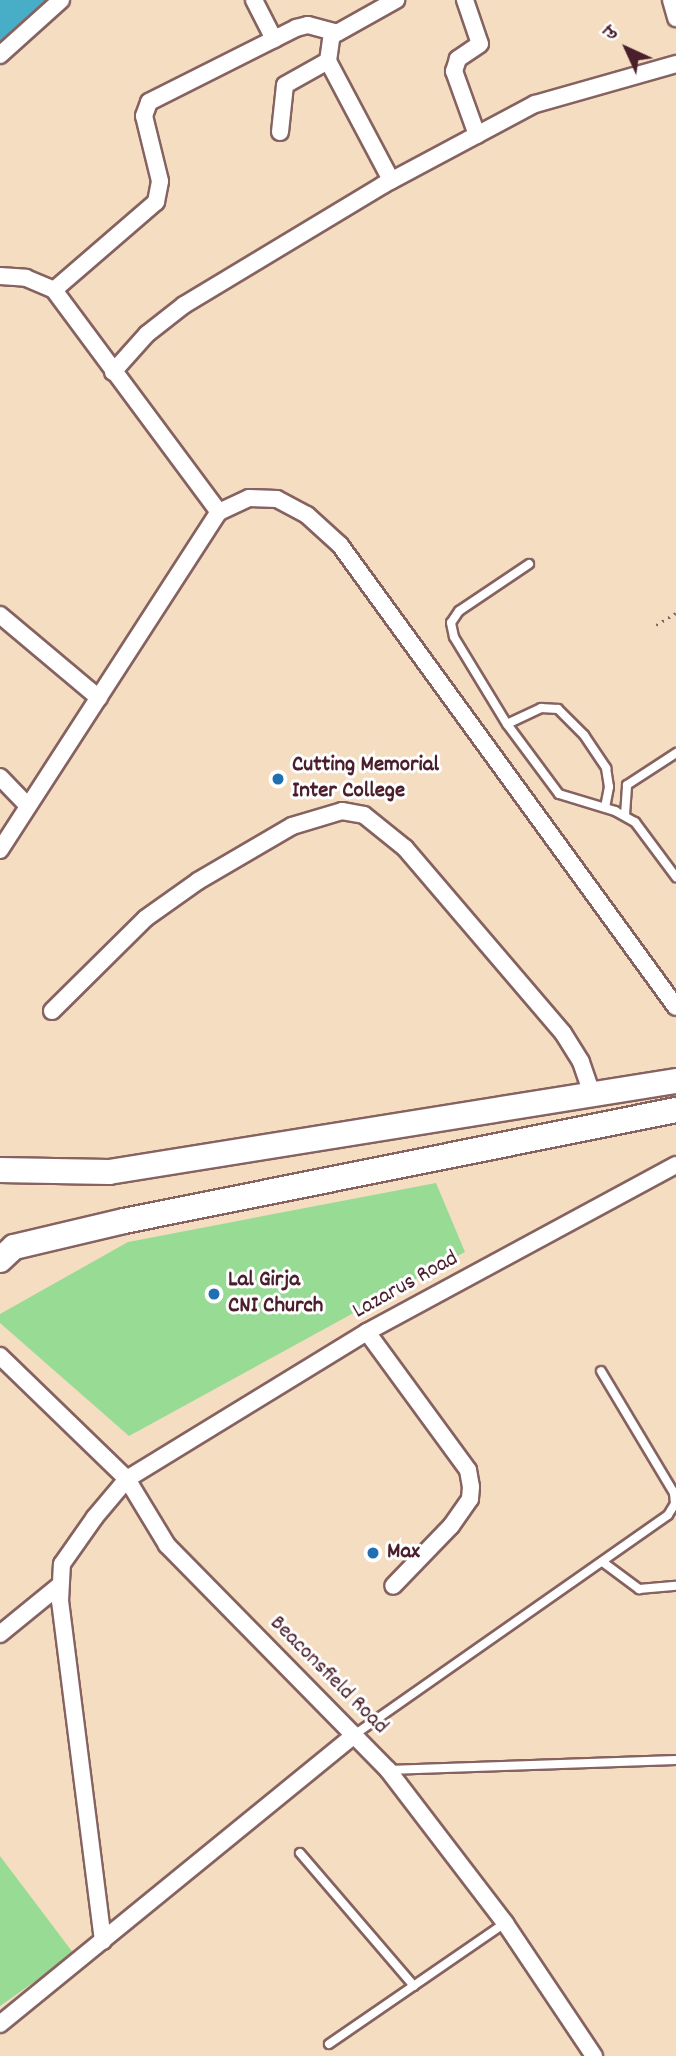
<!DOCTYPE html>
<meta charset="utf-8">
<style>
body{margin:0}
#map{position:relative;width:676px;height:2056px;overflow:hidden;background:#f5ddc2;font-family:Dekko,"Playpen Sans Deva",sans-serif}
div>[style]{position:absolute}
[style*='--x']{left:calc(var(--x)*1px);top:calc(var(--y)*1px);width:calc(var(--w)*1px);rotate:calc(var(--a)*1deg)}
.green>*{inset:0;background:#98db94}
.water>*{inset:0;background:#48aec7}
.path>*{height:2.5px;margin-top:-1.25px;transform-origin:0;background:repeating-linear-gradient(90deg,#866260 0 2px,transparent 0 7px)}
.roads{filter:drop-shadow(2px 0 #866260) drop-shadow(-2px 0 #866260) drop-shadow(0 2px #866260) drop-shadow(0 -2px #866260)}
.service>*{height:8px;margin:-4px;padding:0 4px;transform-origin:4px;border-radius:4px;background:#fff}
.minor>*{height:16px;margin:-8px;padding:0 8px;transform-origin:8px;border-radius:8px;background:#fff}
.primary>*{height:24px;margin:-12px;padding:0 12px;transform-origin:12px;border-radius:12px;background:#fff}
.dots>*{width:19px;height:19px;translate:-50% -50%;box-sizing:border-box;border:4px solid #fff;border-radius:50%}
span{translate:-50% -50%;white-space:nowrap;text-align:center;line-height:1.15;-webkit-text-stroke:6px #fff;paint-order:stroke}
.poi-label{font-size:23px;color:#4a1f2b;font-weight:700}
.left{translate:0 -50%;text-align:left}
.street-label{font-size:23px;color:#4a1f2b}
.north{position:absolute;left:592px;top:14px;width:70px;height:70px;-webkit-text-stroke:5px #fff;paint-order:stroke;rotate:315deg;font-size:19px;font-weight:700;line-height:28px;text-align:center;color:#4a1f2b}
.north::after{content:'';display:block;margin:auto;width:24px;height:32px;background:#4a1f2b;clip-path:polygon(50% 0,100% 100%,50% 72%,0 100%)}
</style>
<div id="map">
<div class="green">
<div style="clip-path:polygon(436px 1183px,465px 1252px,129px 1436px,0 1323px,0 1314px,128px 1242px)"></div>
<div style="clip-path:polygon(0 1856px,74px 1954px,0 2006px)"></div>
</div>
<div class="water">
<div style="clip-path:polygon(0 0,57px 0,0 47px)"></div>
</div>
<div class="path">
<div style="--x:656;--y:625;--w:23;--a:-31"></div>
</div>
<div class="roads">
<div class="service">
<div style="--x:529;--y:564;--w:84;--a:146.1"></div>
<div style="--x:459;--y:611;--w:14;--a:124"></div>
<div style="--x:451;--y:623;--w:14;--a:78"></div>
<div style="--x:454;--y:637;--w:102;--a:58.7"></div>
<div style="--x:507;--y:724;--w:87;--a:53.4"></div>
<div style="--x:559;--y:794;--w:59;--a:16.9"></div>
<div style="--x:615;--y:811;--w:23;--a:29"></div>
<div style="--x:635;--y:822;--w:69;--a:53.3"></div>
<div style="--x:507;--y:724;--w:38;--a:-25"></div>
<div style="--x:541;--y:708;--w:17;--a:3"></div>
<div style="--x:558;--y:709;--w:37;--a:45"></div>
<div style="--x:584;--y:735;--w:40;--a:56"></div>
<div style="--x:606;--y:768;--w:19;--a:81"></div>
<div style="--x:609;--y:787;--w:21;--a:101"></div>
<div style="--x:625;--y:815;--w:30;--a:-86"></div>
<div style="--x:627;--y:785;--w:59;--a:-33.1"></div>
<div style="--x:604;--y:1563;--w:44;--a:36.6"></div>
<div style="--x:639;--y:1589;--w:37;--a:-5"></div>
<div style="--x:354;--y:1735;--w:383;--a:-35"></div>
<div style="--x:668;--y:1515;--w:13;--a:-58"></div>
<div style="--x:675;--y:1504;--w:11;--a:-95"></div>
<div style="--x:674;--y:1493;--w:142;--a:-120.9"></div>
<div style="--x:388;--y:1770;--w:288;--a:-2"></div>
<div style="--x:300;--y:1853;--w:175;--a:49.4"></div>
<div style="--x:329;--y:2044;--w:214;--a:-34.5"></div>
</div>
<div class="minor">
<div style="--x:254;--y:0;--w:44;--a:62.9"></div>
<div style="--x:465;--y:0;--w:46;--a:71.2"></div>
<div style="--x:480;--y:44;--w:27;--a:146"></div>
<div style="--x:458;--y:59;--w:13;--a:108"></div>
<div style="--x:454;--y:71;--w:68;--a:70.2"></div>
<div style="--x:671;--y:0;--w:19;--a:74"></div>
<div style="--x:0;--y:55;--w:82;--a:-42"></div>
<div style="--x:328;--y:61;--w:135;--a:62.1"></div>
<div style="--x:280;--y:132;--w:47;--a:-83.9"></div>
<div style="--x:285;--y:85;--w:49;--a:-29.2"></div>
<div style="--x:328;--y:61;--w:27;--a:-82"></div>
<div style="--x:0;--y:276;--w:26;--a:4"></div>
<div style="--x:26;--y:278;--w:30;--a:23"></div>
<div style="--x:54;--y:290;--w:277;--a:53.4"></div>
<div style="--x:54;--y:290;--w:135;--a:-40.8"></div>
<div style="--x:156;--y:202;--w:21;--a:-79"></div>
<div style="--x:160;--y:181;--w:67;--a:-103.8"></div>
<div style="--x:144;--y:116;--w:15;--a:-70"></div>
<div style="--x:149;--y:102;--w:165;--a:-26.7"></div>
<div style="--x:296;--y:28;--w:12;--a:-14"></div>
<div style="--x:308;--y:25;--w:30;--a:15"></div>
<div style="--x:337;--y:33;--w:68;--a:-29.2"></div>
<div style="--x:113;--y:372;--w:51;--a:-48.2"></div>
<div style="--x:147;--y:334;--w:47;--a:-38.1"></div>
<div style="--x:184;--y:305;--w:232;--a:-31.1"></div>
<div style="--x:383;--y:185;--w:172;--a:-28.1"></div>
<div style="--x:535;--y:104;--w:147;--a:-15.8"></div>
<div style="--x:0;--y:615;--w:129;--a:40"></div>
<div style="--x:0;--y:777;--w:40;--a:46"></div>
<div style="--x:0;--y:850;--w:403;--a:-57.1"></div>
<div style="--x:219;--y:512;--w:33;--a:-25"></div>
<div style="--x:249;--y:498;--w:28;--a:2"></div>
<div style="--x:277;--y:499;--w:34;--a:28"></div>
<div style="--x:307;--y:515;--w:45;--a:42.3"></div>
<div style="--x:340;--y:545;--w:571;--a:53.97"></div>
<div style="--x:52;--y:1011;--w:132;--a:-44.7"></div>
<div style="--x:146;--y:918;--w:64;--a:-35.4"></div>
<div style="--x:198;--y:881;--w:109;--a:-30.3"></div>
<div style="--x:292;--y:826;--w:52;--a:-16.7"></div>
<div style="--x:342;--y:811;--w:22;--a:10"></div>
<div style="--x:364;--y:815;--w:53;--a:38.8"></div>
<div style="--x:405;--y:848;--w:243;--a:49.5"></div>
<div style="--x:563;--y:1033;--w:34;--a:58"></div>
<div style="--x:581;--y:1062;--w:34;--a:71"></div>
<div style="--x:367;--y:1332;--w:171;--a:53.8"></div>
<div style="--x:468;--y:1470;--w:17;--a:80"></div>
<div style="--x:471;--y:1487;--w:12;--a:95"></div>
<div style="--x:470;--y:1499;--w:33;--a:125"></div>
<div style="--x:451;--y:1526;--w:83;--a:134"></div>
<div style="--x:0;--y:1356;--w:177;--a:44.1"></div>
<div style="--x:127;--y:1479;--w:77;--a:58.8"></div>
<div style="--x:167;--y:1545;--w:315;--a:45.5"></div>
<div style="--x:388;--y:1770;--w:193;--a:52.6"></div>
<div style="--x:505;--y:1923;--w:160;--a:56.2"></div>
<div style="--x:0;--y:1634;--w:77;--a:-39.2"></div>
<div style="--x:103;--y:1941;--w:343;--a:-97.2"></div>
<div style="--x:60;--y:1601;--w:37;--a:-87"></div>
<div style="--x:62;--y:1564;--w:57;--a:-54.9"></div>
<div style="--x:95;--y:1517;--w:50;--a:-49.9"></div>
<div style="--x:127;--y:1479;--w:281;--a:-31.5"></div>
<div style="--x:367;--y:1332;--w:351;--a:-28.4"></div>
<div style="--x:0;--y:2024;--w:457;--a:-39.2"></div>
</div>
<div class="primary">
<div style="--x:0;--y:1170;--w:109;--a:1.1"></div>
<div style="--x:109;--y:1172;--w:574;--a:-9.12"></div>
<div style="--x:0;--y:1260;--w:19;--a:-43"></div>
<div style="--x:14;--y:1247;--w:113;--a:-13.3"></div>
<div style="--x:124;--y:1221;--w:563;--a:-11.37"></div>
</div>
</div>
<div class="dots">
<div style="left:278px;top:779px;background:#1f6fb2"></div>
<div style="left:214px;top:1294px;background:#1f6fb2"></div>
<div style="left:373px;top:1553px;background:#1f6fb2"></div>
</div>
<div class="poi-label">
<span class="left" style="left:292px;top:779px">Cutting Memorial<br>Inter College</span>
<span class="left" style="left:228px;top:1294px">Lal Girja<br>CNI Church</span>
<span class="left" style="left:387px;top:1553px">Max</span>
</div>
<div class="street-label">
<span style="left:406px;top:1286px;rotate:-29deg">Lazarus Road</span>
<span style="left:328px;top:1676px;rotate:45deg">Beaconsfield Road</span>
</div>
<div class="north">उ</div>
</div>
